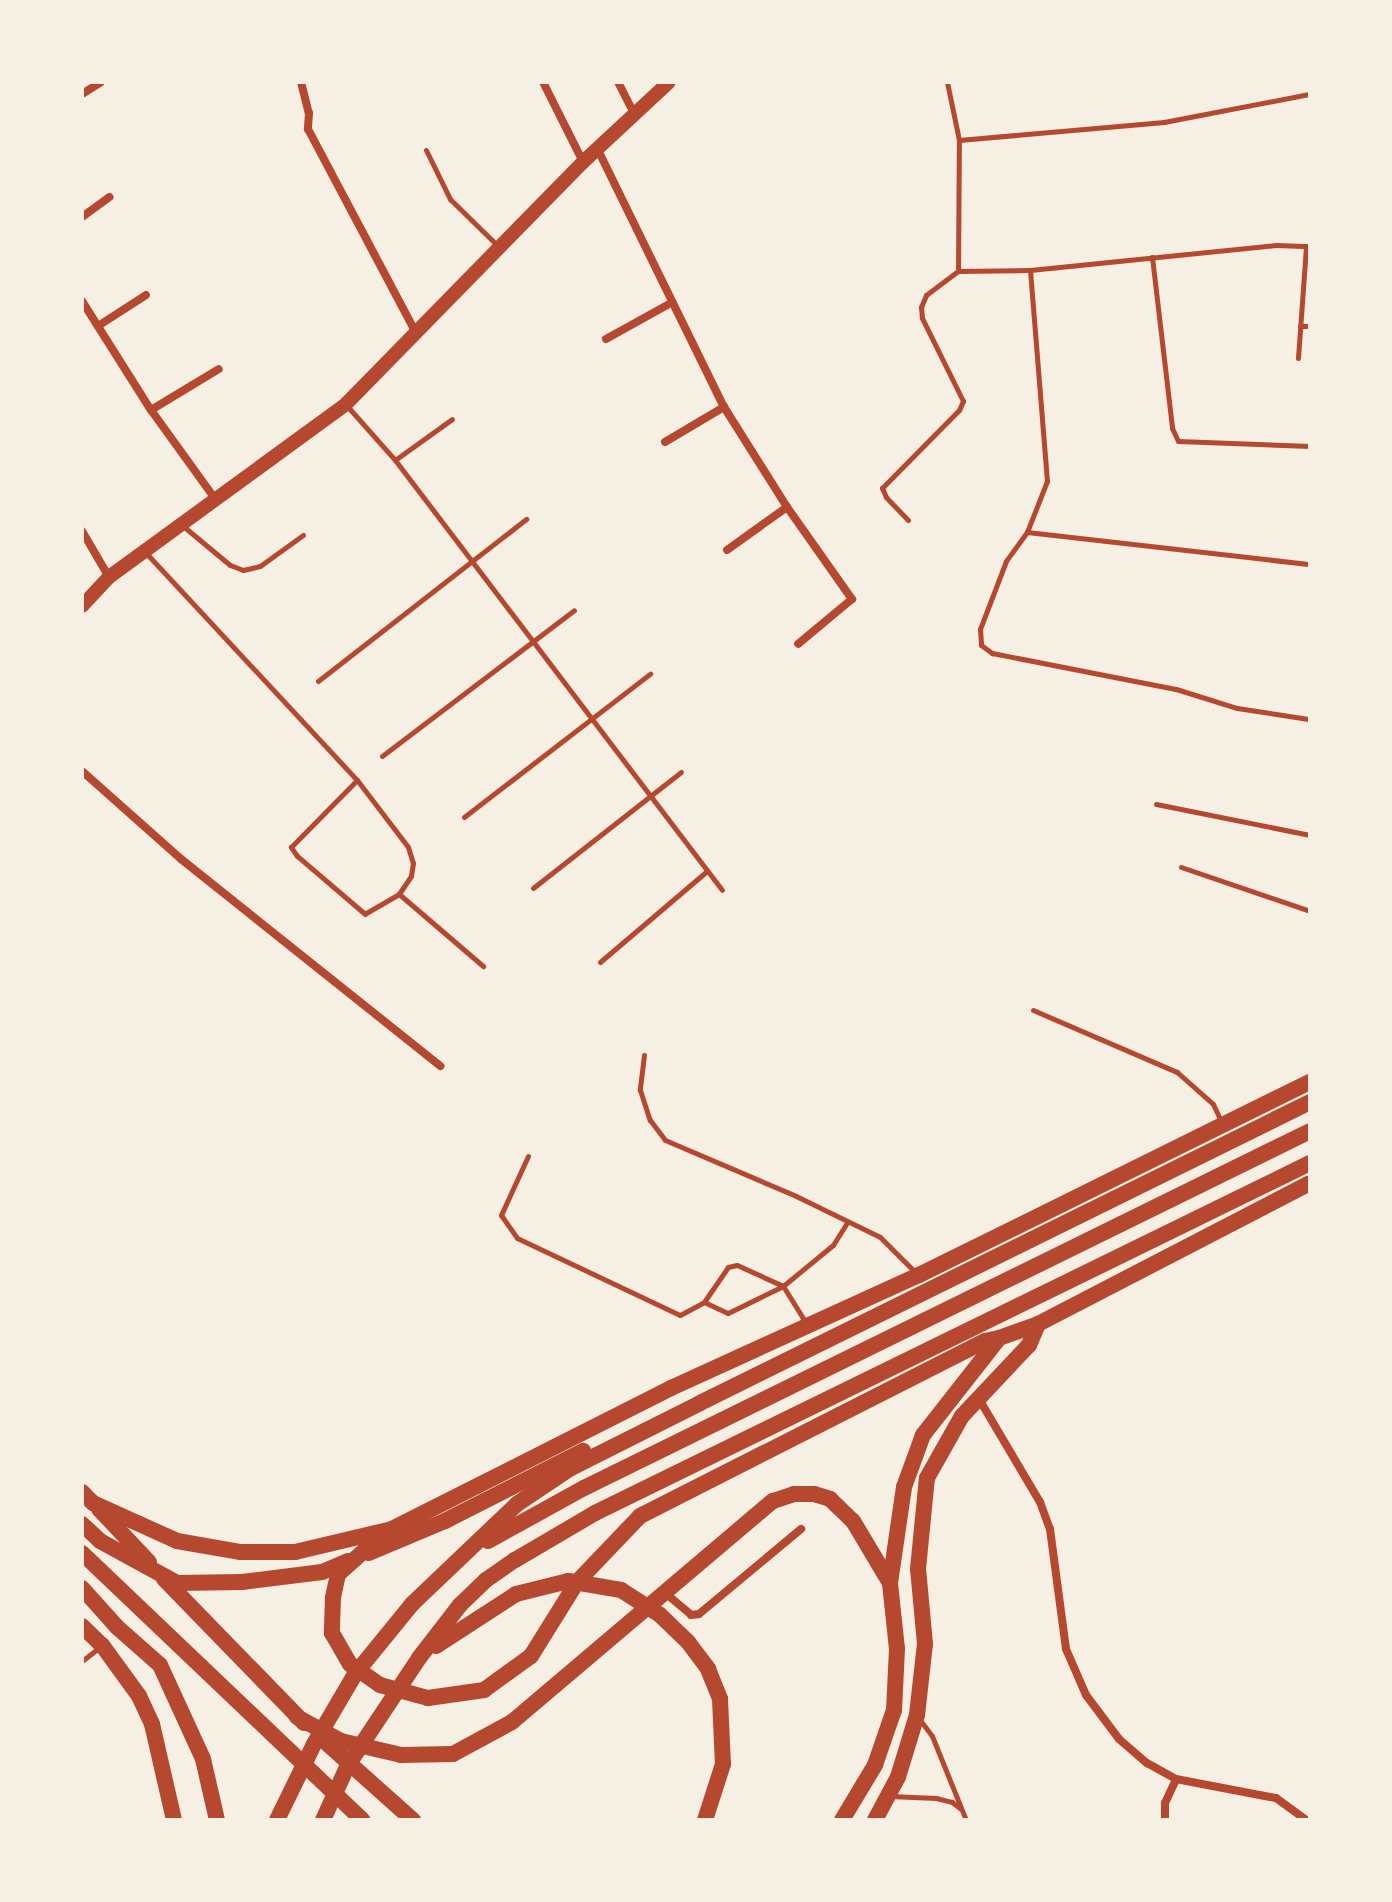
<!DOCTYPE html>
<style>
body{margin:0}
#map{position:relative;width:1392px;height:1902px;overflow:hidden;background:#f6efe4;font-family:Manrope,sans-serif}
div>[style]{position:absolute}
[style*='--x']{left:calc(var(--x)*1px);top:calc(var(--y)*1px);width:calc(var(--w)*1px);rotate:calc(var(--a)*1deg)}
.service>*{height:5px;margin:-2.5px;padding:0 2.5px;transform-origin:2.5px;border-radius:2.5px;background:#b5482f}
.minor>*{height:8px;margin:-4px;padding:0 4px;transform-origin:4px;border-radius:4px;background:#b5482f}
.tertiary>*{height:14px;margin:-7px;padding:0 7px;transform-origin:7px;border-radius:7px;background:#b5482f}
.secondary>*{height:16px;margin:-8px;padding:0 8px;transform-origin:8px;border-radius:8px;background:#b5482f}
span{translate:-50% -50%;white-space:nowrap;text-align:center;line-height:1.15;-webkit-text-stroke:7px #f6efe4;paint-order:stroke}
.frame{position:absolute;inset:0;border:84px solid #f6efe4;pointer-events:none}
</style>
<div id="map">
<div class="service">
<div style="--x:959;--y:140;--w:206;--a:-5"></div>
<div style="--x:1164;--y:122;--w:149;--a:-10.9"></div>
<div style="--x:426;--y:150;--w:55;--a:63.9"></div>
<div style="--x:450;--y:199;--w:66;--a:44.4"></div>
<div style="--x:1152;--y:257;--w:172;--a:83.3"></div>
<div style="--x:1172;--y:428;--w:14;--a:65"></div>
<div style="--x:1178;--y:441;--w:132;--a:2.2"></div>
<div style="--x:1030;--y:270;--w:212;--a:85.4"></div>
<div style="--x:1047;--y:481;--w:55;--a:111.4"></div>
<div style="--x:1027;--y:532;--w:36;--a:126"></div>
<div style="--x:1006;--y:561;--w:73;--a:110.9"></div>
<div style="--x:980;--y:629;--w:16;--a:86"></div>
<div style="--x:981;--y:645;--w:14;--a:36"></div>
<div style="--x:992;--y:653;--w:187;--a:11.1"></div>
<div style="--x:1176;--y:689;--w:64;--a:17.3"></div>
<div style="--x:1237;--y:708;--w:72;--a:8.8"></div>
<div style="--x:958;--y:271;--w:72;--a:-0.8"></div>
<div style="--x:1030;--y:270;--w:247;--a:-5.8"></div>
<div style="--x:1276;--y:245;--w:34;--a:2"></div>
<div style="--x:1300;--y:326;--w:10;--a:0"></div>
<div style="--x:1298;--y:358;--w:112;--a:-85.9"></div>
<div style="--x:348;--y:407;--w:71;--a:48.4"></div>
<div style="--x:395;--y:460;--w:540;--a:52.75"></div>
<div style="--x:395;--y:460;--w:70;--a:-35.7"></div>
<div style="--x:908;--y:520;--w:32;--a:-134"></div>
<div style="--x:886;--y:497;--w:10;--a:-114"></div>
<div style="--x:882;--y:488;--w:110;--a:-45.4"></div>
<div style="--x:959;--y:410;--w:10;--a:-66"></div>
<div style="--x:963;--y:401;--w:93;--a:-116.3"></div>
<div style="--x:922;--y:318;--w:11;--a:-95"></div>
<div style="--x:921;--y:307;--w:13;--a:-67"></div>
<div style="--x:926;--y:295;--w:40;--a:-37"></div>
<div style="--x:958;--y:271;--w:131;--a:-89.6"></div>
<div style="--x:959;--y:140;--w:59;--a:-101.7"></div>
<div style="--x:183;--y:526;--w:61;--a:39.7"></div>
<div style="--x:230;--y:565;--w:14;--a:21"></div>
<div style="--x:243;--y:570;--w:17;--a:-13"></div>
<div style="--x:260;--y:566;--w:53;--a:-35.8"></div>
<div style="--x:1027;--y:532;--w:285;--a:6.5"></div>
<div style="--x:146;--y:553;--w:310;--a:47.1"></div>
<div style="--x:357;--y:780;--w:84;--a:52.7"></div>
<div style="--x:408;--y:847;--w:17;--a:73"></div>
<div style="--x:413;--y:863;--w:13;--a:99"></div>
<div style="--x:411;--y:876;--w:22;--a:124"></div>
<div style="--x:399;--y:894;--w:39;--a:150"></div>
<div style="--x:365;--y:914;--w:89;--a:-139.5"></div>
<div style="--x:297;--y:856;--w:11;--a:-124"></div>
<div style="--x:291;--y:847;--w:94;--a:-45.4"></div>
<div style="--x:318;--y:681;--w:264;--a:-37.9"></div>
<div style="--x:382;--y:756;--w:241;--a:-37.2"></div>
<div style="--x:1156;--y:804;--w:157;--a:11.4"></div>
<div style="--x:464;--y:817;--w:235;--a:-37.6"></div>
<div style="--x:1181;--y:867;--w:136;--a:18.8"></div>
<div style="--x:533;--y:888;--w:188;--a:-38.1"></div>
<div style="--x:399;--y:894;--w:111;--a:40.6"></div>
<div style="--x:600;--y:962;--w:140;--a:-40.4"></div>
<div style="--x:1033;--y:1010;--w:157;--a:23.3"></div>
<div style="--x:1177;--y:1072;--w:48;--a:41.6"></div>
<div style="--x:1213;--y:1104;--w:19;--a:65"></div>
<div style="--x:644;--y:1055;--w:35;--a:97"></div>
<div style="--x:640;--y:1090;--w:32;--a:72"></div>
<div style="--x:650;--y:1120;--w:25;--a:53"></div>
<div style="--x:665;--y:1140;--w:142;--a:23.1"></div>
<div style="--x:796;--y:1196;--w:93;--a:26"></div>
<div style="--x:880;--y:1237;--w:51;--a:45"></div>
<div style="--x:528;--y:1156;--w:65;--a:114.6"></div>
<div style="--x:501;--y:1215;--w:28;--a:55"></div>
<div style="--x:517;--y:1238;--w:180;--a:25.3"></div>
<div style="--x:680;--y:1315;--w:27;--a:-28"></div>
<div style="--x:704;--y:1302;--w:42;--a:-55.6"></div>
<div style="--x:728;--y:1267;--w:9;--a:-13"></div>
<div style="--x:737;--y:1265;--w:51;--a:24.5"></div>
<div style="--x:783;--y:1286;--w:44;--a:58.1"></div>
<div style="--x:704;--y:1302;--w:26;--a:25"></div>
<div style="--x:728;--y:1313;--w:61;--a:-26.1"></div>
<div style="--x:783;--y:1286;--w:65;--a:-39.4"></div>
<div style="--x:833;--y:1245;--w:26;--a:-58"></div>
<div style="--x:82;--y:1661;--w:23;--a:-38"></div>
<div style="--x:920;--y:1720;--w:20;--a:53"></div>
<div style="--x:932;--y:1736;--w:91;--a:68"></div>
<div style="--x:890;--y:1796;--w:46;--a:2.5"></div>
<div style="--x:936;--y:1798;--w:16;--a:14"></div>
<div style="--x:952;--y:1802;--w:11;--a:38"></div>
</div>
<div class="minor">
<div style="--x:301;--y:82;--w:32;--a:76"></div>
<div style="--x:309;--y:113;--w:16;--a:94"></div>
<div style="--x:308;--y:129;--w:231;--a:62.1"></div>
<div style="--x:543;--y:82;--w:89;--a:63.4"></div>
<div style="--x:618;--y:82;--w:35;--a:63"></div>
<div style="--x:82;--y:94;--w:22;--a:-32"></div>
<div style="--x:597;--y:148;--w:288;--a:63.9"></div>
<div style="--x:724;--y:407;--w:118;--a:57.8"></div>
<div style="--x:787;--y:507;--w:113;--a:54.8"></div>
<div style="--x:852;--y:599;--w:70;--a:140.2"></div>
<div style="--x:82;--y:217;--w:34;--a:-36"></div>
<div style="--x:82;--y:301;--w:129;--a:57.7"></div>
<div style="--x:151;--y:410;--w:111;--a:54.2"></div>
<div style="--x:98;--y:326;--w:57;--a:-32.9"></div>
<div style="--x:606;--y:339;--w:74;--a:-29"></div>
<div style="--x:151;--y:410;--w:79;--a:-31.1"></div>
<div style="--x:665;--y:442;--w:69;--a:-30.7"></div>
<div style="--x:82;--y:531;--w:53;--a:59.6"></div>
<div style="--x:727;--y:550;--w:74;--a:-35.6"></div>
<div style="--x:82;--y:771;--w:132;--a:41.6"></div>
<div style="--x:181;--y:859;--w:332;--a:38.6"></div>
<div style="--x:979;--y:1399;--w:120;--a:59.4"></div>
<div style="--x:1040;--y:1502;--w:29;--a:70"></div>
<div style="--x:1050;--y:1529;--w:121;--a:82.4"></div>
<div style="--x:1066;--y:1649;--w:50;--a:66.5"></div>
<div style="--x:1086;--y:1695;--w:55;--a:53.1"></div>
<div style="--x:1119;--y:1739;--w:37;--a:41"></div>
<div style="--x:1147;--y:1763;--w:33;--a:29"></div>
<div style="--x:1176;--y:1779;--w:102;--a:10.8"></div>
<div style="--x:1276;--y:1798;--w:37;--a:36"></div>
<div style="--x:664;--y:1592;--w:35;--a:40"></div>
<div style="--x:691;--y:1615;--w:8;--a:-7"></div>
<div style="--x:699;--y:1614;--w:133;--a:-39.8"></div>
<div style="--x:1165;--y:1820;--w:17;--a:-90"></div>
<div style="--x:1165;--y:1803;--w:26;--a:-65"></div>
</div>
<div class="tertiary">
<div style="--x:82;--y:606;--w:40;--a:-47"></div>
<div style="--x:109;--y:577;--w:293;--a:-36.1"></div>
<div style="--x:346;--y:404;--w:339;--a:-45.6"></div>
<div style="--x:583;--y:162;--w:117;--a:-42.9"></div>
</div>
<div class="secondary">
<div style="--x:82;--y:1492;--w:16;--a:45"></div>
<div style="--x:93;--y:1503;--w:92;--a:24.3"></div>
<div style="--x:177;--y:1541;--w:65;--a:9.8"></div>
<div style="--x:241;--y:1552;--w:54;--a:0"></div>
<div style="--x:295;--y:1552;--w:100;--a:-13.3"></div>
<div style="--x:392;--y:1529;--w:313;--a:-26.8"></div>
<div style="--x:671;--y:1388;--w:273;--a:-24.5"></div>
<div style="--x:919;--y:1275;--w:436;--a:-26.3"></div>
<div style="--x:99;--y:1509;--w:73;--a:46.7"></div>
<div style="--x:82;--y:1524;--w:25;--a:43"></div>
<div style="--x:100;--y:1541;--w:88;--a:28.6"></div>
<div style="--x:177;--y:1583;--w:65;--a:-0.9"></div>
<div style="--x:242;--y:1582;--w:81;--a:-7.1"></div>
<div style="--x:322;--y:1572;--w:28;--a:-23"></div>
<div style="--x:382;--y:1535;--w:59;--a:138.4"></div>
<div style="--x:338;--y:1574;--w:25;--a:102"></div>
<div style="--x:333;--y:1598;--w:35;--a:92"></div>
<div style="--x:332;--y:1633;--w:36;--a:60"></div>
<div style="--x:350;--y:1664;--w:37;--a:35"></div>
<div style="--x:380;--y:1685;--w:50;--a:15.2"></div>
<div style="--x:428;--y:1698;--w:57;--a:-8.1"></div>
<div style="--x:484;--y:1690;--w:58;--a:-35.9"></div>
<div style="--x:531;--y:1656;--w:87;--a:-58.1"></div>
<div style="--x:577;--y:1582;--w:91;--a:-46.3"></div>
<div style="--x:640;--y:1516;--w:387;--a:-26.9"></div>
<div style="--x:985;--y:1341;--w:14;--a:-12"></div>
<div style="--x:488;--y:1541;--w:110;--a:-28.9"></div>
<div style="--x:584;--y:1488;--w:809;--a:-26.18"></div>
<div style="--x:82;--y:1553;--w:387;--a:43.6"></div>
<div style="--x:369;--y:1553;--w:82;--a:-22.8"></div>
<div style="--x:445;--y:1521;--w:155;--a:-26.9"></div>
<div style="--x:164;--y:1579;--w:201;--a:45.8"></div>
<div style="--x:82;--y:1588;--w:52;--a:48.1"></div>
<div style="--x:117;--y:1627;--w:57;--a:41.5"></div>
<div style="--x:160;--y:1665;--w:103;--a:65.4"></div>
<div style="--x:203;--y:1759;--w:63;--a:77.1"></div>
<div style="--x:82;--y:1626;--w:28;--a:44"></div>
<div style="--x:102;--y:1645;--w:63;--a:54"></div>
<div style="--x:139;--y:1696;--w:31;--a:65"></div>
<div style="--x:152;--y:1724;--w:98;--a:77.1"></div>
<div style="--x:436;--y:1646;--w:95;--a:-33"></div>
<div style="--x:516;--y:1594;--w:54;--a:-14"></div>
<div style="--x:568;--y:1581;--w:54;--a:9.6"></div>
<div style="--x:621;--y:1590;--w:46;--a:32.7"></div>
<div style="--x:660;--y:1615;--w:39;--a:44"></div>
<div style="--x:688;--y:1642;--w:34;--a:53"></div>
<div style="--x:708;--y:1669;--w:32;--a:68"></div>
<div style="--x:720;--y:1699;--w:65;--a:87.4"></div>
<div style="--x:723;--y:1764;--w:59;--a:107.8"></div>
<div style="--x:297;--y:1717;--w:50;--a:28.6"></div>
<div style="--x:341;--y:1741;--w:62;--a:13.1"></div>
<div style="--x:401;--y:1755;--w:52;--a:-1.1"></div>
<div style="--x:453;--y:1754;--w:67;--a:-28.5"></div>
<div style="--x:512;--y:1722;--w:342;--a:-40.3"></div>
<div style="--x:773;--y:1501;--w:22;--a:-18"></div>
<div style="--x:794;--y:1494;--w:20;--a:0"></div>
<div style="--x:814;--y:1494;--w:17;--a:17"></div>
<div style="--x:830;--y:1499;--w:32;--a:44"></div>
<div style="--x:853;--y:1521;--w:72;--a:59.2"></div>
<div style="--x:322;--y:1739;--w:122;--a:41.7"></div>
<div style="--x:277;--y:1820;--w:85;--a:-64"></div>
<div style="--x:314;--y:1744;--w:81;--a:-59.6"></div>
<div style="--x:355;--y:1674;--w:90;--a:-50.8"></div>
<div style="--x:412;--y:1604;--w:145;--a:-43.6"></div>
<div style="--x:517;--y:1504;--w:65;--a:-33.7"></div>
<div style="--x:571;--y:1468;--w:144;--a:-26.7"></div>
<div style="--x:700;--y:1403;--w:680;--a:-26.26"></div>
<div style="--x:323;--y:1820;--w:60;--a:-65.6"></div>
<div style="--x:348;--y:1765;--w:128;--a:-56.4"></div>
<div style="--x:419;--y:1658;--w:67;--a:-52.3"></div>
<div style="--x:460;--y:1605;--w:36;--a:-44"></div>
<div style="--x:486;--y:1580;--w:35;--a:-35"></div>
<div style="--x:515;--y:1560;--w:93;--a:-30.4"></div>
<div style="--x:595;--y:1513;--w:796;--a:-26.08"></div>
<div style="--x:842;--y:1820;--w:64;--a:-59"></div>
<div style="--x:875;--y:1765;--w:58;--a:-70.9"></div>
<div style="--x:894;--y:1710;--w:61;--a:-87.2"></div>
<div style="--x:897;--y:1649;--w:66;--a:-96.1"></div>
<div style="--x:890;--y:1583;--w:97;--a:-81.7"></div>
<div style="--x:904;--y:1487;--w:55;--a:-69.9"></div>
<div style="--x:923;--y:1435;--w:123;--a:-51.9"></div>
<div style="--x:999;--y:1338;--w:41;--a:-19.7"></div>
<div style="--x:1038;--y:1324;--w:306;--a:-27.4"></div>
<div style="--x:875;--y:1820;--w:49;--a:-61.9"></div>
<div style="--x:898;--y:1777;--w:65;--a:-73"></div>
<div style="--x:917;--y:1715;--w:71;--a:-83.6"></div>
<div style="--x:925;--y:1644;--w:75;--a:-95.3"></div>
<div style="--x:918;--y:1569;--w:91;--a:-84.4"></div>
<div style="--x:927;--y:1478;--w:71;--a:-60.6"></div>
<div style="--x:962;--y:1416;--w:98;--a:-46.7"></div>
<div style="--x:1029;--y:1345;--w:23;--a:-67"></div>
</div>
<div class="frame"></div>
</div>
